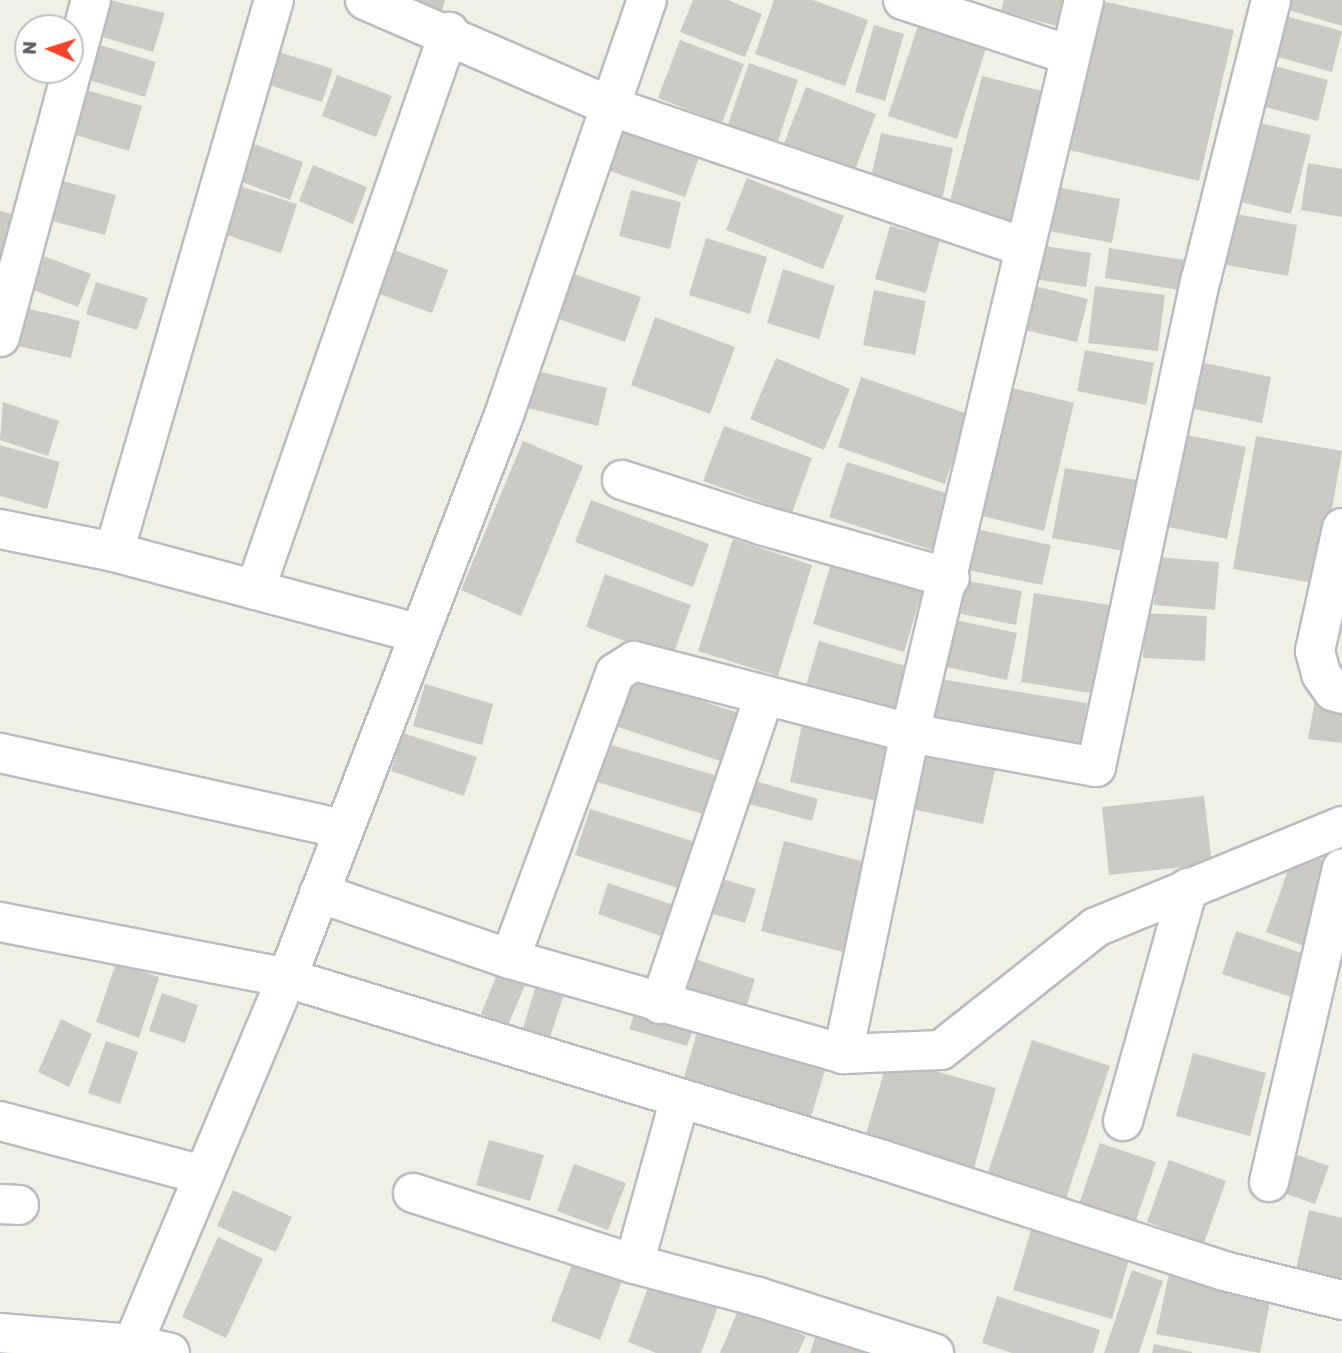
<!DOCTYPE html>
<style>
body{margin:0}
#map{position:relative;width:1342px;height:1353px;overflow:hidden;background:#f1f0e7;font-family:Rubik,sans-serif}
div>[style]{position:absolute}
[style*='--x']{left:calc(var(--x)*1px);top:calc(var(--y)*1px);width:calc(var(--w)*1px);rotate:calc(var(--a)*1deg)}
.building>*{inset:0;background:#cccac4}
.roads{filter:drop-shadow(2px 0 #b9bcc1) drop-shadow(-2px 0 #b9bcc1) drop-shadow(0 2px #b9bcc1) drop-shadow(0 -2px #b9bcc1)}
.minor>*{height:38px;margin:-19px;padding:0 19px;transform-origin:19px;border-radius:19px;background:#fff}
span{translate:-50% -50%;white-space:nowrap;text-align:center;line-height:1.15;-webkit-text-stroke:6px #fff;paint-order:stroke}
.north{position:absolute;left:14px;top:14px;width:70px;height:70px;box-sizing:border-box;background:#fff;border:2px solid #bfc0c3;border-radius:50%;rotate:273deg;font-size:19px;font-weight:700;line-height:28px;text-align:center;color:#5e6268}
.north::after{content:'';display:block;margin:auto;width:24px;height:32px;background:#f4442a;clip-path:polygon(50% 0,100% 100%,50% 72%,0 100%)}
</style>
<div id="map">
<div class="building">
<div style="clip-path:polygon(109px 0,165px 13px,153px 52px,99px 36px)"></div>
<div style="clip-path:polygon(398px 0,445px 0,441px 14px)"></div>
<div style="clip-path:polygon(693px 0,728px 0,762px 14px,745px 57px,680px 32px)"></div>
<div style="clip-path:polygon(774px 0,813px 0,868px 20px,845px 86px,755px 54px)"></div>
<div style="clip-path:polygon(1004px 0,1071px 0,1064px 28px,1001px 11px)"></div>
<div style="clip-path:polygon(1097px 0,1234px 30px,1199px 181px,1061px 148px)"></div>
<div style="clip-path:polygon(1284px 0,1342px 0,1342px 26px,1282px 8px)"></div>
<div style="clip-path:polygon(1274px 13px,1342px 31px,1332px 72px,1264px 53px)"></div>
<div style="clip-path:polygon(919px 23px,987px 45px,957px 139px,888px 116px)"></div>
<div style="clip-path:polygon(874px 25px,904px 34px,885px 101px,855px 92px)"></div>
<div style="clip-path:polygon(680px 40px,744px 64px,722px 123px,658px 98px)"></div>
<div style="clip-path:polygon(100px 45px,156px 62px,145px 97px,89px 80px)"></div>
<div style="clip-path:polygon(279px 52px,333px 69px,322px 102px,269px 85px)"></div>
<div style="clip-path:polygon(1260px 62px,1328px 80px,1318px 121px,1250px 103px)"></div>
<div style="clip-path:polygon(749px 63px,798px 80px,777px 144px,727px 127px)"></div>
<div style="clip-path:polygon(337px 75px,392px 96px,376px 137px,322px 116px)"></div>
<div style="clip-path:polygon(982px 76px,1050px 93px,1017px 222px,949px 205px)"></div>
<div style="clip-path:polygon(806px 87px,876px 114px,852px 178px,781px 151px)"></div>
<div style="clip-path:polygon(83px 89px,142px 106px,129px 151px,69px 133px)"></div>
<div style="clip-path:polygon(1248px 120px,1311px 135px,1291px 214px,1229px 199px)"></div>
<div style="clip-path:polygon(617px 129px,699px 157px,685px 197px,604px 169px)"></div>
<div style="clip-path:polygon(881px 133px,953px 148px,942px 201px,869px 186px)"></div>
<div style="clip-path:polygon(251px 143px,303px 162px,290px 200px,237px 180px)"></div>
<div style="clip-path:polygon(1308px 163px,1342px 169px,1342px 217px,1301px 210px)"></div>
<div style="clip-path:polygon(313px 165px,367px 187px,353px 224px,299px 201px)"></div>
<div style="clip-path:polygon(747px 178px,844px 216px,823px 269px,726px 230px)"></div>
<div style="clip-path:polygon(59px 180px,116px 195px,105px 235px,48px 220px)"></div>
<div style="clip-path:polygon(233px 184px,297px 204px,281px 253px,218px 232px)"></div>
<div style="clip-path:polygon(1051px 186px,1120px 199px,1112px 243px,1044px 230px)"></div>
<div style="clip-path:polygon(631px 190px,681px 202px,670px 249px,619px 236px)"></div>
<div style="clip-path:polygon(0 211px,26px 218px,0 290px)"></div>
<div style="clip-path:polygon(1231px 213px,1297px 225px,1288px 276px,1221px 264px)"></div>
<div style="clip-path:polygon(890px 226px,940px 240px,926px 293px,875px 279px)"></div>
<div style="clip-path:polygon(706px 238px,767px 257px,750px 314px,689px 295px)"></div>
<div style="clip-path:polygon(384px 246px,448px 270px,432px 313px,368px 290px)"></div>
<div style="clip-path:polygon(1045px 246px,1091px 253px,1086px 287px,1039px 280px)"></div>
<div style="clip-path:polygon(1109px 248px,1184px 260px,1179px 290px,1105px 278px)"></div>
<div style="clip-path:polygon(33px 252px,91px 274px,78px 307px,20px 285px)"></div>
<div style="clip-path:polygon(783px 269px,835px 286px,819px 339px,767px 323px)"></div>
<div style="clip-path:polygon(568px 272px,641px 297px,625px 342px,553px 317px)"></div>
<div style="clip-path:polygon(96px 282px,148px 298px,137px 330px,86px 314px)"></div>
<div style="clip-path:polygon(1026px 284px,1088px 299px,1077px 342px,1016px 328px)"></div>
<div style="clip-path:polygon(1095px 286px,1165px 295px,1158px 351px,1088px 343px)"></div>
<div style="clip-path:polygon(874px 290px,926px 301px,915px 355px,863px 345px)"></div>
<div style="clip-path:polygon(22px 307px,80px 321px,71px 358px,13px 345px)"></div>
<div style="clip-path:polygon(655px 317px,735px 347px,710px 414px,631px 385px)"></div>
<div style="clip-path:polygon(1085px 350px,1154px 363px,1146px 405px,1077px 391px)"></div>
<div style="clip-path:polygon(776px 358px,850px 389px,824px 450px,750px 419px)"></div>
<div style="clip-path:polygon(1195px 361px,1271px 377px,1262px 423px,1185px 407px)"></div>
<div style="clip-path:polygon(529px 369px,607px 388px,598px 426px,520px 406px)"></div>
<div style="clip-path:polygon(861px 377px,968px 414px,945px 484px,838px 447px)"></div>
<div style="clip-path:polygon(1009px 387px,1074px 403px,1044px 531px,978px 515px)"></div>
<div style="clip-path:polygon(3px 402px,59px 421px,48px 456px,0 440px)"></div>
<div style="clip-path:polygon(724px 426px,812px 458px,792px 513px,703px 481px)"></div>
<div style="clip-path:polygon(1173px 432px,1246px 447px,1227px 539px,1154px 524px)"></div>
<div style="clip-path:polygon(1256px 436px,1342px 451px,1319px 584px,1233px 569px)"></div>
<div style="clip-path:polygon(523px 441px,583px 466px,521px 616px,461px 590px)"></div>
<div style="clip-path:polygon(0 445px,60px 462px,47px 509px,0 496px)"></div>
<div style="clip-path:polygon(847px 462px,949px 494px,932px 550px,829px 517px)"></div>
<div style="clip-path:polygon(1065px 468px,1137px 480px,1124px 551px,1052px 538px)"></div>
<div style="clip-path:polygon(591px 500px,709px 544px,693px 587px,575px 542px)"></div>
<div style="clip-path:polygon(976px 529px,1051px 545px,1042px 585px,968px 570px)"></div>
<div style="clip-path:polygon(733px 539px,812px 565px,778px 676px,698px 651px)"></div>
<div style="clip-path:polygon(1158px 557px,1219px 562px,1215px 610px,1154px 605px)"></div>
<div style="clip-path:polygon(832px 560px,923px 589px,904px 652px,813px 624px)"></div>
<div style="clip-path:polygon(605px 574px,691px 605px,672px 658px,586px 627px)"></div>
<div style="clip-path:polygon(963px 580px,1022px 591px,1016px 625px,957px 613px)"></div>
<div style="clip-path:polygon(1034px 593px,1109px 605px,1096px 694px,1021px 682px)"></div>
<div style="clip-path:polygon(1145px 613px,1207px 616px,1205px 661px,1143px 658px)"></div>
<div style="clip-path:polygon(951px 619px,1017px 633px,1007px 680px,942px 666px)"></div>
<div style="clip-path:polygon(819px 641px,913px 668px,901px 713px,806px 686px)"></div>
<div style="clip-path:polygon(622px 675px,751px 717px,735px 766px,606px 723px)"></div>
<div style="clip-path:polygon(940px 679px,1087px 703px,1080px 745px,933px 721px)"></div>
<div style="clip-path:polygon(425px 684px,493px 704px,482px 745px,413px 726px)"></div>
<div style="clip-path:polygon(1315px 700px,1342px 708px,1342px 743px,1308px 739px)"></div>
<div style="clip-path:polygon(802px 724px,895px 743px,882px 802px,790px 782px)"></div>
<div style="clip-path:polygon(403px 733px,477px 757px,464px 796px,391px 771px)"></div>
<div style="clip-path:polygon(608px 744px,728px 779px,716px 818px,597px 782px)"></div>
<div style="clip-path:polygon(916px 744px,997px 761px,983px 824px,903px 807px)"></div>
<div style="clip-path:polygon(741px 777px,818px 799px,812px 821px,735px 800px)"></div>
<div style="clip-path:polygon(1204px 796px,1212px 864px,1109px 875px,1102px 807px)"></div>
<div style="clip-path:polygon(590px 809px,705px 845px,690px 892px,575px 855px)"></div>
<div style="clip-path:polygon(784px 841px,869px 863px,847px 953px,761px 931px)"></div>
<div style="clip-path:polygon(1295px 850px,1339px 866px,1310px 948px,1266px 932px)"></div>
<div style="clip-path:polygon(709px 875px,756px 889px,745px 923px,699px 910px)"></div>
<div style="clip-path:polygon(608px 883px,677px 906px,666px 938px,598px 914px)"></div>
<div style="clip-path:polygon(1236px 931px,1305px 954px,1291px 997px,1222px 974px)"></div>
<div style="clip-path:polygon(689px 957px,755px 979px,743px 1017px,677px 996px)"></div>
<div style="clip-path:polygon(116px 963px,159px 977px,139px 1038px,96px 1022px)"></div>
<div style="clip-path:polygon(501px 964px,529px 976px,508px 1025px,481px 1014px)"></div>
<div style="clip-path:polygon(538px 979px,566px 988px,550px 1037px,523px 1028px)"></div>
<div style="clip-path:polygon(162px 993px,198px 1005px,185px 1043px,149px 1031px)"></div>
<div style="clip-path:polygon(637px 1006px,695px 1024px,687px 1046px,629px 1029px)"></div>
<div style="clip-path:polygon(61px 1019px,92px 1034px,69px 1087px,38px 1072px)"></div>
<div style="clip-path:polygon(699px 1025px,827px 1064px,810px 1120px,683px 1081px)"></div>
<div style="clip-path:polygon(1032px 1040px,1110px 1066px,1066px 1198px,988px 1172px)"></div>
<div style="clip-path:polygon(106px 1041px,138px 1052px,120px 1104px,88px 1093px)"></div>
<div style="clip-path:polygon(1193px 1053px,1266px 1073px,1250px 1136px,1176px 1116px)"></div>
<div style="clip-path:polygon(888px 1058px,996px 1088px,973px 1172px,864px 1141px)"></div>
<div style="clip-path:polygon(489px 1140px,544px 1155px,530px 1201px,476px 1185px)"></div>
<div style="clip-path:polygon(1100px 1143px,1156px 1162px,1134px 1226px,1078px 1207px)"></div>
<div style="clip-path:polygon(1283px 1150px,1329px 1166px,1315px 1204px,1270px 1188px)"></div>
<div style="clip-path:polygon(1169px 1160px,1226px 1181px,1204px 1243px,1147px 1222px)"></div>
<div style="clip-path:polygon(574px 1164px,626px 1183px,608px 1230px,557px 1211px)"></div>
<div style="clip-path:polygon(233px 1190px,292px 1217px,276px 1252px,217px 1226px)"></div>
<div style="clip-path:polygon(1309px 1210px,1342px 1218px,1342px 1280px,1296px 1269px)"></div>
<div style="clip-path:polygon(1032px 1227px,1130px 1256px,1112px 1319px,1013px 1290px)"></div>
<div style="clip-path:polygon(218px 1237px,263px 1259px,226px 1338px,182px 1317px)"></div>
<div style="clip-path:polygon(575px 1256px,624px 1275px,600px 1340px,551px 1321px)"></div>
<div style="clip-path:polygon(1132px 1270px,1163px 1281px,1139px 1353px,1104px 1353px)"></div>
<div style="clip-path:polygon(1169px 1274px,1271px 1296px,1260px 1353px,1156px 1334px)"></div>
<div style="clip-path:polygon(650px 1282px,718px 1307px,701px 1353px,656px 1353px,628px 1342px)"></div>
<div style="clip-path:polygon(997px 1296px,1100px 1330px,1093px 1353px,1012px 1353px,982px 1343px)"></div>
<div style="clip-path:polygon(739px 1308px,806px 1336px,798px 1353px,720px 1353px)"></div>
<div style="clip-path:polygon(819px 1325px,877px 1353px,810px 1353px)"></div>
<div style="clip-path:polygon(1154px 1344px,1192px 1352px,1192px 1353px,1152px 1353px)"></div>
</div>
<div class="roads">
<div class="minor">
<div style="--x:365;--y:0;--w:269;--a:23.4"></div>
<div style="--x:612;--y:107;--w:435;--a:18.8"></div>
<div style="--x:903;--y:0;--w:175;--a:18.3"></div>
<div style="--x:1084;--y:0;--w:753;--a:103.35"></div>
<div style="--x:910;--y:733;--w:189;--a:10.4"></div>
<div style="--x:1096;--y:767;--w:499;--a:-77.9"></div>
<div style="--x:1201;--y:279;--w:288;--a:-75.9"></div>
<div style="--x:0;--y:337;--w:349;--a:-74.9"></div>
<div style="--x:622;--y:480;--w:146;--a:17.9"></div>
<div style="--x:761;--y:525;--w:196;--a:15.7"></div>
<div style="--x:1342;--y:528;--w:126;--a:102.4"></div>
<div style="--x:1315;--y:651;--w:24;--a:75"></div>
<div style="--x:1321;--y:674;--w:21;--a:55"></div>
<div style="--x:1333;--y:691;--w:9;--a:18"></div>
<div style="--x:0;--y:529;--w:116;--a:11.4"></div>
<div style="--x:114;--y:552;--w:314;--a:15"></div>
<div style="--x:114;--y:552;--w:575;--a:-73.84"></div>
<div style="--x:255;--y:590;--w:591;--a:-70.83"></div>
<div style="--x:0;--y:753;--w:352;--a:12.5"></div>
<div style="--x:319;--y:893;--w:202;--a:19.1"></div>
<div style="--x:510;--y:959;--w:346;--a:15.9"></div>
<div style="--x:843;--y:1054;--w:98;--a:-2.3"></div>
<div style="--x:941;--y:1050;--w:198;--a:-38.4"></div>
<div style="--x:1096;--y:927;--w:266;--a:-22.3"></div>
<div style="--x:0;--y:922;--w:292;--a:11"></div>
<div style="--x:287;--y:978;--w:623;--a:16.98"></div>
<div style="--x:883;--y:1160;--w:359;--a:18"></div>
<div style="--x:1224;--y:1271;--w:122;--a:13.8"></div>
<div style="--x:510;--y:959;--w:305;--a:-69.8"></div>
<div style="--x:615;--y:673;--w:22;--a:-32"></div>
<div style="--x:634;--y:661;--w:285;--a:14.6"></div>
<div style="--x:910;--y:733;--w:328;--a:101.8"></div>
<div style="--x:660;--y:1004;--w:325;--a:-71.3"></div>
<div style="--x:0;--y:1121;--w:210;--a:14.9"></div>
<div style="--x:1123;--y:1121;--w:242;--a:-74.4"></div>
<div style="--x:1269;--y:1182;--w:322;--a:-76.9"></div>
<div style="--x:413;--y:1193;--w:232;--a:17.8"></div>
<div style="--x:634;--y:1264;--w:128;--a:14.9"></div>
<div style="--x:758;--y:1297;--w:185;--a:17.7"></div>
<div style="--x:0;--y:1204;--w:19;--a:3"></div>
<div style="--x:634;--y:1264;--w:172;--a:-74.5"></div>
<div style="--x:0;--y:1333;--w:132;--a:4.8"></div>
<div style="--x:132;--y:1344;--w:39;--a:13"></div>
<div style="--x:129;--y:1353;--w:407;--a:-67.2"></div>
<div style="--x:287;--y:978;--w:603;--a:-68.92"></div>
<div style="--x:504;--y:415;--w:439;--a:-71"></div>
</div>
</div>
<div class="north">N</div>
</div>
